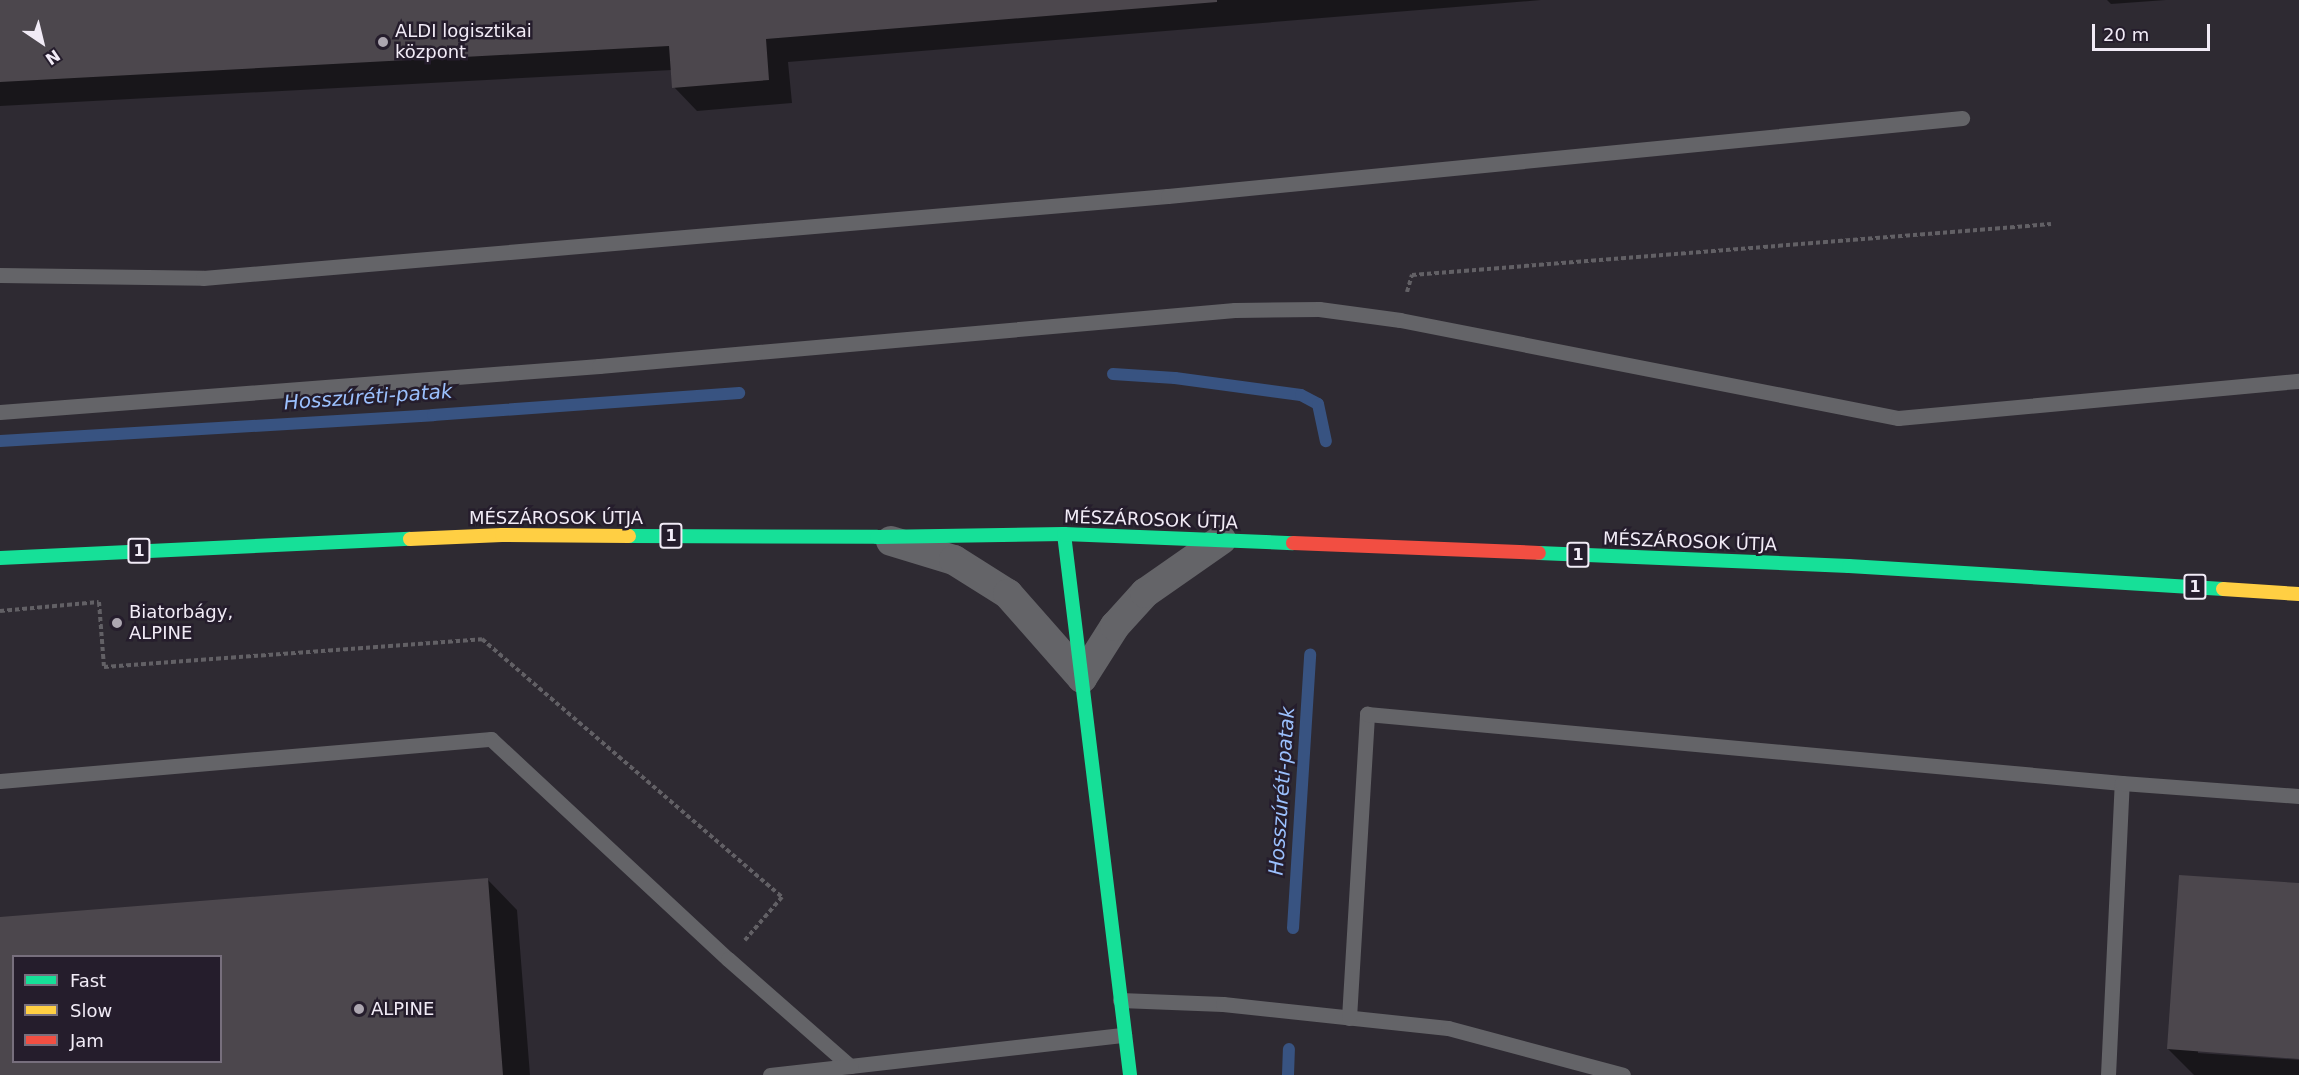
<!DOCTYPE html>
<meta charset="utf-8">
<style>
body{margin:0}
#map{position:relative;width:2299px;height:1075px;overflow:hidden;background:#2e2a32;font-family:"DejaVu Sans",sans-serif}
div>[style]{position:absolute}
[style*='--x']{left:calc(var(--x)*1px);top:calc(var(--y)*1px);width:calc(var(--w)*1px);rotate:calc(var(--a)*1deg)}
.shadow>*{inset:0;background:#0007}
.stream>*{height:12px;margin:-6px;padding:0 6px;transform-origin:6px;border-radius:6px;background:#385381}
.building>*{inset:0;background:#4c474d}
.path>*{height:4px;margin-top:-2px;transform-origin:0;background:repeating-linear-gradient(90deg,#626065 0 4.5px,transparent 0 7.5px)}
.lane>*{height:15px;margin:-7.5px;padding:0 7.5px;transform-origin:7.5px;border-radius:7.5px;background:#646468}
.street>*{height:30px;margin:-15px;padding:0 15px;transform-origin:15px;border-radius:15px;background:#646468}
.fast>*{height:14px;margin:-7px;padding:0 7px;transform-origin:7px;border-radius:7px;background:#16e098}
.slow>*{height:14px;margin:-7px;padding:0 7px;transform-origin:7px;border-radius:7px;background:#ffcf43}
.jam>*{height:14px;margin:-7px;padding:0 7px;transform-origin:7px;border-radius:7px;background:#f24e42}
.dots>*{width:16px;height:16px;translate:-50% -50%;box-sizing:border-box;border:3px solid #251d2c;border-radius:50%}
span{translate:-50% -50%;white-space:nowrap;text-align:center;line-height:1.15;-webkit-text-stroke:5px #251d2c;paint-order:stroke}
.shield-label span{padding:2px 4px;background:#251d2c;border:2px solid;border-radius:4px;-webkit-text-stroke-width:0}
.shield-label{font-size:16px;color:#f1ebf6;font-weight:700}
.poi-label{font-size:18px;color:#f1ebf6}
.left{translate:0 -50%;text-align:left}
.street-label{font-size:18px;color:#f1ebf6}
.water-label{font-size:20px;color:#9bc0fd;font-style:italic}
.legend{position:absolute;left:12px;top:955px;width:210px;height:108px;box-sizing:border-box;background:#251d2c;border:2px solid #776f7d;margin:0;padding:8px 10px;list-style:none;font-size:18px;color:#f1ebf6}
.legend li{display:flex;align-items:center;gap:12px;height:30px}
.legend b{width:30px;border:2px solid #776f7d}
.north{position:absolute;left:12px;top:12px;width:60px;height:60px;-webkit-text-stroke:4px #251d2c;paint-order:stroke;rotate:145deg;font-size:16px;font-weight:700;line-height:24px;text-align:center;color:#f1ebf6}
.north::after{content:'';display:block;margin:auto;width:21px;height:27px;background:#f1ebf6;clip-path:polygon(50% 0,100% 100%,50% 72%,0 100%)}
.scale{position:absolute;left:2092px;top:24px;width:118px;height:27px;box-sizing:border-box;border:3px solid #f1ebf6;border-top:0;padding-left:8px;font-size:18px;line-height:21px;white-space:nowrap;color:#f1ebf6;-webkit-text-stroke:4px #251d2c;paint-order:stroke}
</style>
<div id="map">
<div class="shadow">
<div style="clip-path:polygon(0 0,1541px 0,788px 62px,792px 103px,697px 111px,674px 87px,672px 70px,0 106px)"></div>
<div style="clip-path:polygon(2107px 0,2166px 0,2111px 4px)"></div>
<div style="clip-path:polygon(evenodd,488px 880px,517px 910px,530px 1075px,0 1075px,0 919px,488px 880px,14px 956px,220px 956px,220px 1062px,14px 1062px,14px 956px)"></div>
<div style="clip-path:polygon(2299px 885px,2299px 1057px,2198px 1050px,2198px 1053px,2299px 1060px,2299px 1075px,2194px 1075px,2168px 1049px)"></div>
</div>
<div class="stream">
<div style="--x:1113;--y:374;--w:62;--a:3.7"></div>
<div style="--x:1175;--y:378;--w:127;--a:7.7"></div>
<div style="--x:1301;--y:395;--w:19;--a:28"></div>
<div style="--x:1318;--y:404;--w:38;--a:78"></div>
<div style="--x:0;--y:441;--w:434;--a:-3.4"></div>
<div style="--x:433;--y:415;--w:307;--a:-4.1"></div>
<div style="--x:1293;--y:928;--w:274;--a:-86.4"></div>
<div style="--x:1288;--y:1075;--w:26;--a:-88"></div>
</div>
<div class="building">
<div style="clip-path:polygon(0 0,1217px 0,1217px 2px,766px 39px,769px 80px,672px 88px,669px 46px,0 82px)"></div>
<div style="clip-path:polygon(2179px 875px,2299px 883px,2299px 1059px,2167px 1049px)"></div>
<div style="clip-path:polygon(evenodd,488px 878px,503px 1075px,0 1075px,0 917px,488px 878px,14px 956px,220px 956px,220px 1062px,14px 1062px,14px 956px)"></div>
</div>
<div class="path">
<div style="--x:1407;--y:292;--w:18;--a:-74"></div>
<div style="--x:1412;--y:275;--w:641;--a:-4.56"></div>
<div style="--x:0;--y:611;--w:99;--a:-5.2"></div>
<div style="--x:99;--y:602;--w:65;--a:85.6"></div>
<div style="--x:104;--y:667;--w:379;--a:-4.2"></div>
<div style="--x:482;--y:639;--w:396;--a:40.7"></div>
<div style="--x:782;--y:897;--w:57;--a:130.7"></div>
</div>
<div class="lane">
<div style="--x:0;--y:275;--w:203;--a:0.8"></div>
<div style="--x:203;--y:278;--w:968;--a:-4.86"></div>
<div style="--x:1168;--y:196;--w:798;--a:-5.61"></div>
<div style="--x:0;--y:412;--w:601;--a:-4.39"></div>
<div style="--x:599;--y:366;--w:638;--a:-5.03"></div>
<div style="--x:1235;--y:310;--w:84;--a:-0.7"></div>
<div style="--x:1319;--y:309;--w:82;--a:7.7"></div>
<div style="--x:1400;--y:320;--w:508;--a:11.13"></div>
<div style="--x:1898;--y:418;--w:403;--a:-5.3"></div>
<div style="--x:0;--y:781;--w:493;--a:-4.9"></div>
<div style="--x:491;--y:739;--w:323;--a:42.9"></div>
<div style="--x:728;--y:959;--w:162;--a:41.3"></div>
<div style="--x:850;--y:1066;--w:276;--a:-6.5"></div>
<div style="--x:1120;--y:1000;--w:103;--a:2.2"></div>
<div style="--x:1223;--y:1004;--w:226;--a:6.1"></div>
<div style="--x:1448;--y:1028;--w:181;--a:15"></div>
<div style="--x:1349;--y:1018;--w:305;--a:-86.6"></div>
<div style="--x:1367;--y:714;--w:758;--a:5.22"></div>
<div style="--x:770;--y:1075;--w:81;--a:-6.4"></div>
<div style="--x:2108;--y:1075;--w:292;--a:-87.3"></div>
<div style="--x:2122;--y:783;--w:177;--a:4.2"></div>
</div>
<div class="street">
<div style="--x:891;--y:541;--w:66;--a:16.8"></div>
<div style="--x:954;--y:560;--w:64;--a:32.2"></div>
<div style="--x:1008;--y:594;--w:112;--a:48.6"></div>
<div style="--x:1082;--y:678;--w:62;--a:-57.6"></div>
<div style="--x:1115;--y:626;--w:45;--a:-47.7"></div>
<div style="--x:1145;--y:593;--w:93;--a:-34.9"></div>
</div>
<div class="fast">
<div style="--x:1064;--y:534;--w:545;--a:83.04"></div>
<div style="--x:629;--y:536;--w:248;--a:0.2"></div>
<div style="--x:877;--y:537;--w:187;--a:-0.9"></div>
<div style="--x:1064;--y:534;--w:229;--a:2.3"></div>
<div style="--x:1539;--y:553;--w:310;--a:2.4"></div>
<div style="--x:1849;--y:566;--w:375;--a:3.5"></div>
<div style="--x:0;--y:558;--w:410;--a:-2.7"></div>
</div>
<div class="slow">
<div style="--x:410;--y:539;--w:92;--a:-2.5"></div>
<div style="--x:502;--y:535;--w:127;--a:0.5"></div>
<div style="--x:2223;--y:589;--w:76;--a:3.8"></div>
</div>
<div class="jam">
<div style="--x:1293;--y:543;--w:246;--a:2.3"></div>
</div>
<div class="dots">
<div style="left:383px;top:42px;background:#ada7b1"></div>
<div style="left:117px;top:623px;background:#ada7b1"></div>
<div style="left:359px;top:1009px;background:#ada7b1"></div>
</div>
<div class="shield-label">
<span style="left:671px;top:536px">1</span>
<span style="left:139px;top:551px">1</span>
<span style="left:1578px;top:555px">1</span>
<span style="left:2195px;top:587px">1</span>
</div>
<div class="poi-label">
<span class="left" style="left:395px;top:42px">ALDI logisztikai<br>központ</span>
<span class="left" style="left:129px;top:623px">Biatorbágy,<br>ALPINE</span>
<span class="left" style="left:371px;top:1009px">ALPINE</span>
</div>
<div class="street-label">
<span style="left:556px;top:518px">MÉSZÁROSOK ÚTJA</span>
<span style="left:1151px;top:520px;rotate:2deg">MÉSZÁROSOK ÚTJA</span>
<span style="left:1690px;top:542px;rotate:2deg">MÉSZÁROSOK ÚTJA</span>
</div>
<div class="water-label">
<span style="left:368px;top:397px;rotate:-4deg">Hosszúréti-patak</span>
<span style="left:1282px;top:791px;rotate:-86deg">Hosszúréti-patak</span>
</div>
<ul class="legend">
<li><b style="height:8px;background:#16e098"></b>Fast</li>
<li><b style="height:8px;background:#ffcf43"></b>Slow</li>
<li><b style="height:8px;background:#f24e42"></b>Jam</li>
</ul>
<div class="north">N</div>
<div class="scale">20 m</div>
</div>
